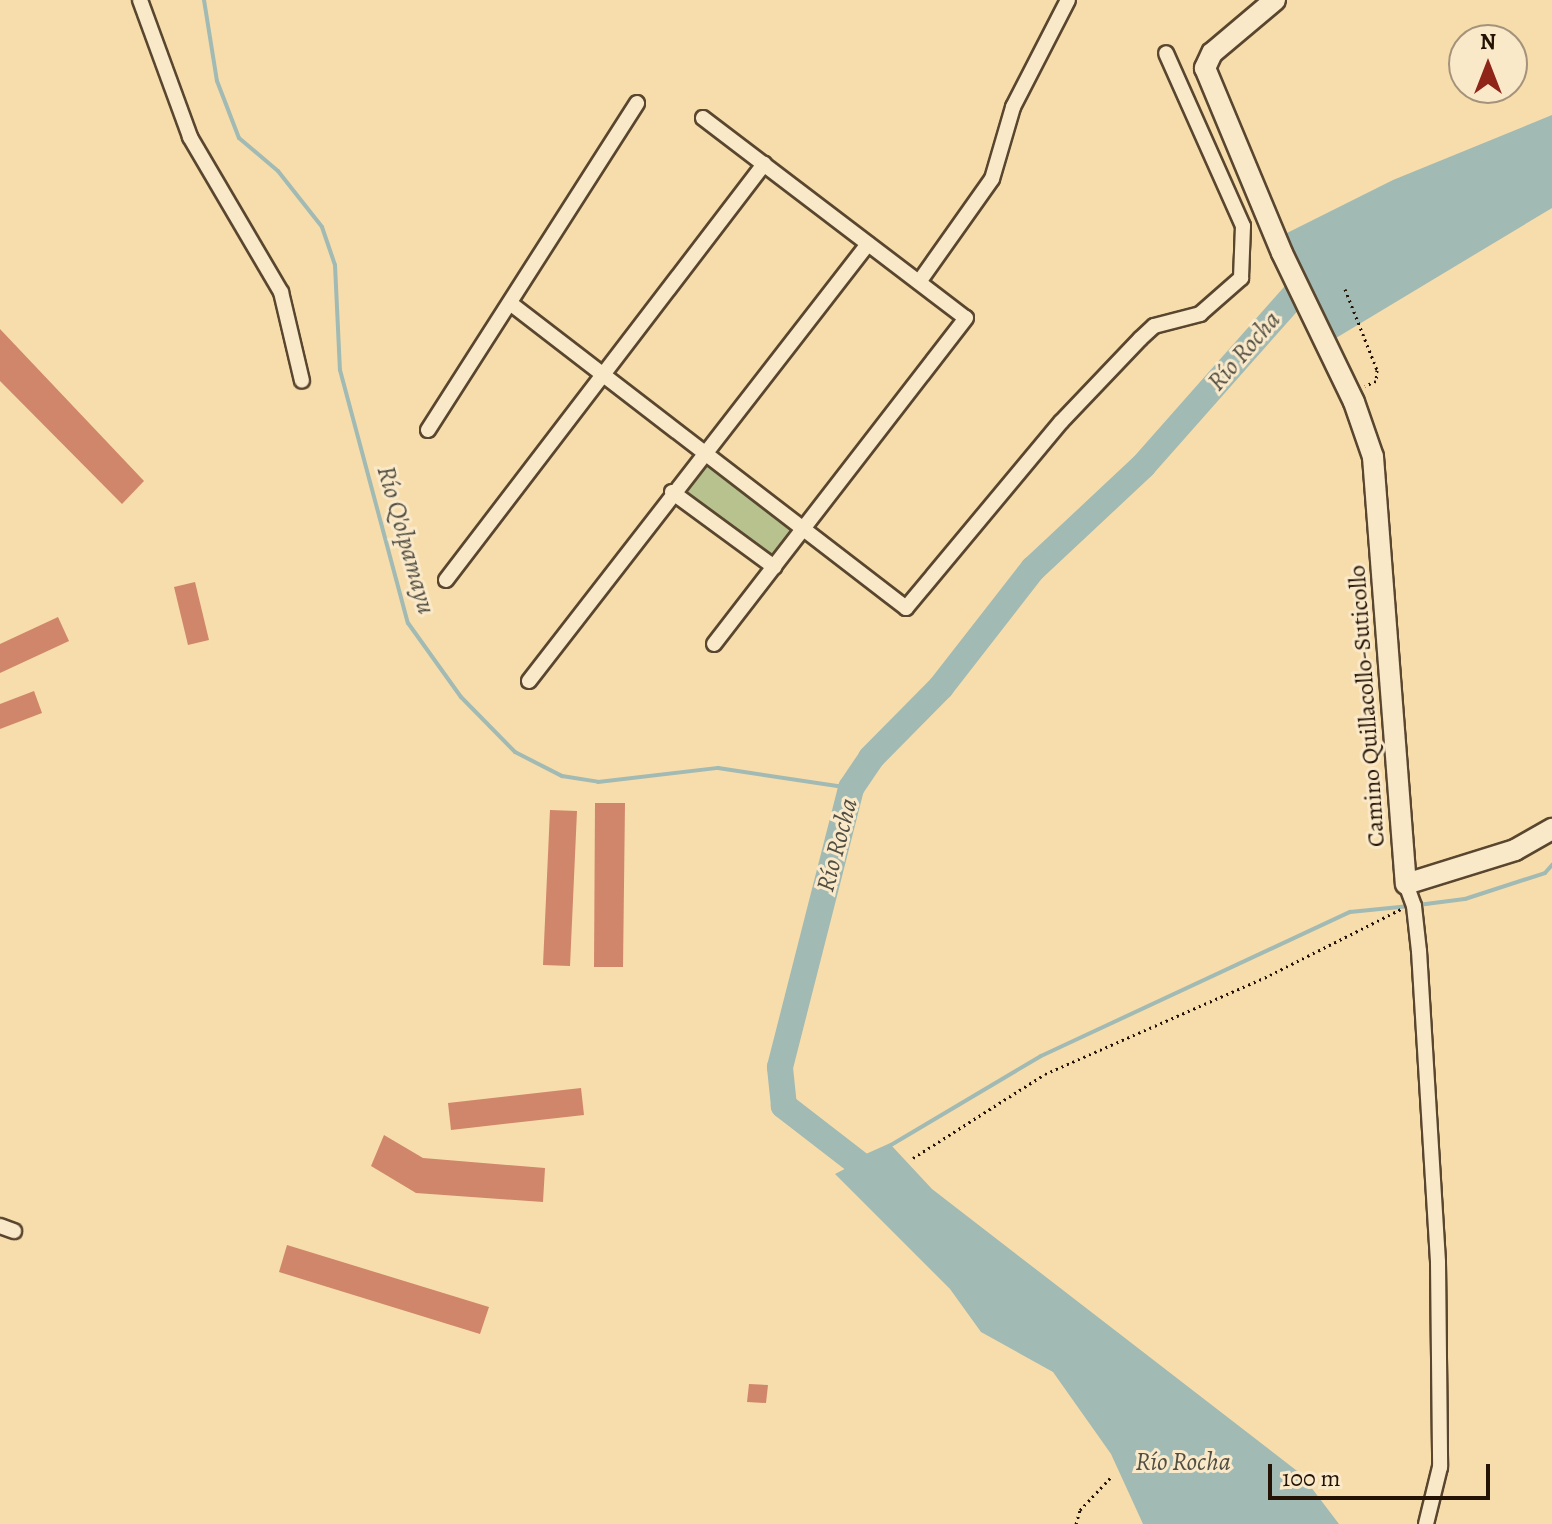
<!DOCTYPE html>
<meta charset="utf-8">
<style>
body{margin:0}
#map{position:relative;width:1552px;height:1524px;overflow:hidden;background:#f7ddac;font-family:Alegreya,serif}
div>[style]{position:absolute}
[style*='--x']{left:calc(var(--x)*1px);top:calc(var(--y)*1px);width:calc(var(--w)*1px);rotate:calc(var(--a)*1deg)}
.green>*{inset:0;background:#b7c28e}
.water>*{inset:0;background:#a1bab4}
.stream>*{height:4px;margin:-2px;padding:0 2px;transform-origin:2px;border-radius:2px;background:#a1bab4}
.river>*{height:26px;margin:-13px;padding:0 13px;transform-origin:13px;border-radius:13px;background:#a1bab4}
.building>*{inset:0;background:#d0866b}
.path>*{height:3px;margin-top:-1.5px;transform-origin:0;background:repeating-linear-gradient(90deg,#241305 0 2px,transparent 0 6px)}
.roads{filter:drop-shadow(2px 0 #59462f) drop-shadow(-2px 0 #59462f) drop-shadow(0 2px #59462f) drop-shadow(0 -2px #59462f)}
.minor>*{height:14px;margin:-7px;padding:0 7px;transform-origin:7px;border-radius:7px;background:#fae9c9}
.secondary>*{height:20px;margin:-10px;padding:0 10px;transform-origin:10px;border-radius:10px;background:#fae9c9}
span{translate:-50% -50%;white-space:nowrap;text-align:center;line-height:1.15;-webkit-text-stroke:6px #fae9c9;paint-order:stroke}
.street-label{font-size:24px;color:#241305}
.water-label{font-size:26px;color:#504d42;font-style:italic}
.north{position:absolute;left:1448px;top:24px;width:80px;height:80px;box-sizing:border-box;background:#fae9c9;border:2px solid #a4937b;border-radius:50%;rotate:0deg;font-size:22px;font-weight:700;line-height:32px;text-align:center;color:#241305}
.north::after{content:'';display:block;margin:auto;width:28px;height:36px;background:#8f2418;clip-path:polygon(50% 0,100% 100%,50% 72%,0 100%)}
.scale{position:absolute;left:1268px;top:1464px;width:222px;height:36px;box-sizing:border-box;border:4px solid #241305;border-top:0;padding-left:10px;font-size:24px;line-height:28px;white-space:nowrap;color:#241305;-webkit-text-stroke:6px #fae9c9;paint-order:stroke}
</style>
<div id="map">
<div class="green">
<div style="clip-path:polygon(703px 460px,795px 530px,774px 558px,681px 488px)"></div>
</div>
<div class="water">
<div style="clip-path:polygon(1552px 115px,1552px 208px,1336px 338px,1285px 234px,1393px 180px)"></div>
<div style="clip-path:polygon(891px 1145px,932px 1189px,1301px 1474px,1339px 1524px,1143px 1524px,1111px 1454px,1053px 1372px,981px 1332px,950px 1289px,835px 1174px)"></div>
</div>
<div class="stream">
<div style="--x:204;--y:0;--w:82;--a:80.9"></div>
<div style="--x:217;--y:81;--w:61;--a:68.9"></div>
<div style="--x:239;--y:138;--w:51;--a:40.2"></div>
<div style="--x:278;--y:171;--w:71;--a:51.8"></div>
<div style="--x:322;--y:227;--w:40;--a:71.1"></div>
<div style="--x:335;--y:265;--w:105;--a:87.3"></div>
<div style="--x:340;--y:370;--w:262;--a:75"></div>
<div style="--x:408;--y:623;--w:91;--a:54.4"></div>
<div style="--x:461;--y:697;--w:77;--a:45.5"></div>
<div style="--x:515;--y:752;--w:53;--a:27.1"></div>
<div style="--x:562;--y:776;--w:36;--a:9"></div>
<div style="--x:598;--y:782;--w:121;--a:-6.7"></div>
<div style="--x:718;--y:768;--w:134;--a:8.6"></div>
<div style="--x:1418;--y:905;--w:47;--a:-7.3"></div>
<div style="--x:1465;--y:899;--w:84;--a:-18"></div>
<div style="--x:1545;--y:873;--w:11;--a:-49"></div>
<div style="--x:855;--y:1161;--w:39;--a:-24"></div>
<div style="--x:891;--y:1145;--w:174;--a:-30.7"></div>
<div style="--x:1041;--y:1056;--w:341;--a:-25"></div>
<div style="--x:1350;--y:912;--w:60;--a:-5.7"></div>
</div>
<div class="river">
<div style="--x:885;--y:1184;--w:128;--a:-142.3"></div>
<div style="--x:784;--y:1106;--w:39;--a:-96"></div>
<div style="--x:780;--y:1067;--w:288;--a:-75.7"></div>
<div style="--x:851;--y:788;--w:36;--a:-56"></div>
<div style="--x:871;--y:758;--w:100;--a:-45.4"></div>
<div style="--x:941;--y:687;--w:150;--a:-52.1"></div>
<div style="--x:1033;--y:569;--w:151;--a:-43.1"></div>
<div style="--x:1143;--y:466;--w:258;--a:-48.5"></div>
</div>
<div class="building">
<div style="clip-path:polygon(0 329px,144px 481px,122px 504px,0 381px)"></div>
<div style="clip-path:polygon(195px 582px,209px 640px,188px 645px,174px 587px)"></div>
<div style="clip-path:polygon(58px 617px,69px 641px,0 673px,0 644px)"></div>
<div style="clip-path:polygon(34px 691px,42px 713px,0 729px,0 704px)"></div>
<div style="clip-path:polygon(595px 803px,625px 803px,623px 967px,594px 967px)"></div>
<div style="clip-path:polygon(550px 810px,577px 811px,570px 966px,543px 965px)"></div>
<div style="clip-path:polygon(581px 1088px,584px 1115px,451px 1130px,448px 1103px)"></div>
<div style="clip-path:polygon(384px 1135px,423px 1158px,545px 1168px,543px 1202px,416px 1193px,371px 1166px)"></div>
<div style="clip-path:polygon(287px 1245px,489px 1307px,480px 1334px,279px 1272px)"></div>
<div style="clip-path:polygon(749px 1384px,768px 1385px,766px 1403px,747px 1402px)"></div>
</div>
<div class="path">
<div style="--x:1345;--y:289;--w:87;--a:68.4"></div>
<div style="--x:1377;--y:370;--w:11;--a:95"></div>
<div style="--x:1376;--y:381;--w:12;--a:156"></div>
<div style="--x:913;--y:1158;--w:156;--a:-32.5"></div>
<div style="--x:1045;--y:1074;--w:246;--a:-23.7"></div>
<div style="--x:1270;--y:975;--w:147;--a:-26.7"></div>
<div style="--x:1076;--y:1524;--w:15;--a:-74"></div>
<div style="--x:1080;--y:1510;--w:44;--a:-46.8"></div>
</div>
<div class="roads">
<div class="minor">
<div style="--x:140;--y:0;--w:146;--a:69.9"></div>
<div style="--x:190;--y:137;--w:180;--a:59.6"></div>
<div style="--x:281;--y:292;--w:91;--a:76.7"></div>
<div style="--x:703;--y:118;--w:330;--a:37.3"></div>
<div style="--x:966;--y:318;--w:412;--a:127.7"></div>
<div style="--x:919;--y:282;--w:126;--a:-54.7"></div>
<div style="--x:992;--y:179;--w:75;--a:-73.7"></div>
<div style="--x:1013;--y:107;--w:120;--a:-62.8"></div>
<div style="--x:510;--y:303;--w:500;--a:37.6"></div>
<div style="--x:906;--y:608;--w:242;--a:-50.2"></div>
<div style="--x:1061;--y:422;--w:115;--a:-46.4"></div>
<div style="--x:1140;--y:339;--w:19;--a:-43"></div>
<div style="--x:1154;--y:326;--w:48;--a:-14.6"></div>
<div style="--x:1200;--y:314;--w:55;--a:-41.3"></div>
<div style="--x:1241;--y:278;--w:52;--a:-87.8"></div>
<div style="--x:1243;--y:226;--w:189;--a:-114"></div>
<div style="--x:428;--y:430;--w:388;--a:-57.4"></div>
<div style="--x:672;--y:492;--w:127;--a:36.3"></div>
<div style="--x:446;--y:580;--w:524;--a:-52.6"></div>
<div style="--x:529;--y:681;--w:553;--a:-52.2"></div>
<div style="--x:1406;--y:884;--w:23;--a:70"></div>
<div style="--x:1414;--y:906;--w:45;--a:83.7"></div>
<div style="--x:1419;--y:951;--w:312;--a:86.5"></div>
<div style="--x:1438;--y:1262;--w:205;--a:89.4"></div>
<div style="--x:1440;--y:1467;--w:59;--a:103.8"></div>
<div style="--x:0;--y:1226;--w:15;--a:20"></div>
</div>
<div class="secondary">
<div style="--x:1275;--y:0;--w:82;--a:139.9"></div>
<div style="--x:1212;--y:53;--w:17;--a:115"></div>
<div style="--x:1205;--y:68;--w:200;--a:67.4"></div>
<div style="--x:1282;--y:253;--w:165;--a:64.2"></div>
<div style="--x:1354;--y:402;--w:58;--a:70.9"></div>
<div style="--x:1373;--y:457;--w:428;--a:85.6"></div>
<div style="--x:1406;--y:884;--w:114;--a:-17.3"></div>
<div style="--x:1515;--y:850;--w:43;--a:-29.6"></div>
</div>
</div>
<div class="street-label">
<span style="left:1367px;top:706px;rotate:-94deg">Camino Quillacollo-Suticollo</span>
</div>
<div class="water-label">
<span style="left:1244px;top:351px;rotate:-49deg">Río Rocha</span>
<span style="left:406px;top:540px;rotate:74deg">Río Q'olpamayu</span>
<span style="left:837px;top:845px;rotate:-75deg">Río Rocha</span>
<span style="left:1183px;top:1462px">Río Rocha</span>
</div>
<div class="north">N</div>
<div class="scale">100 m</div>
</div>
